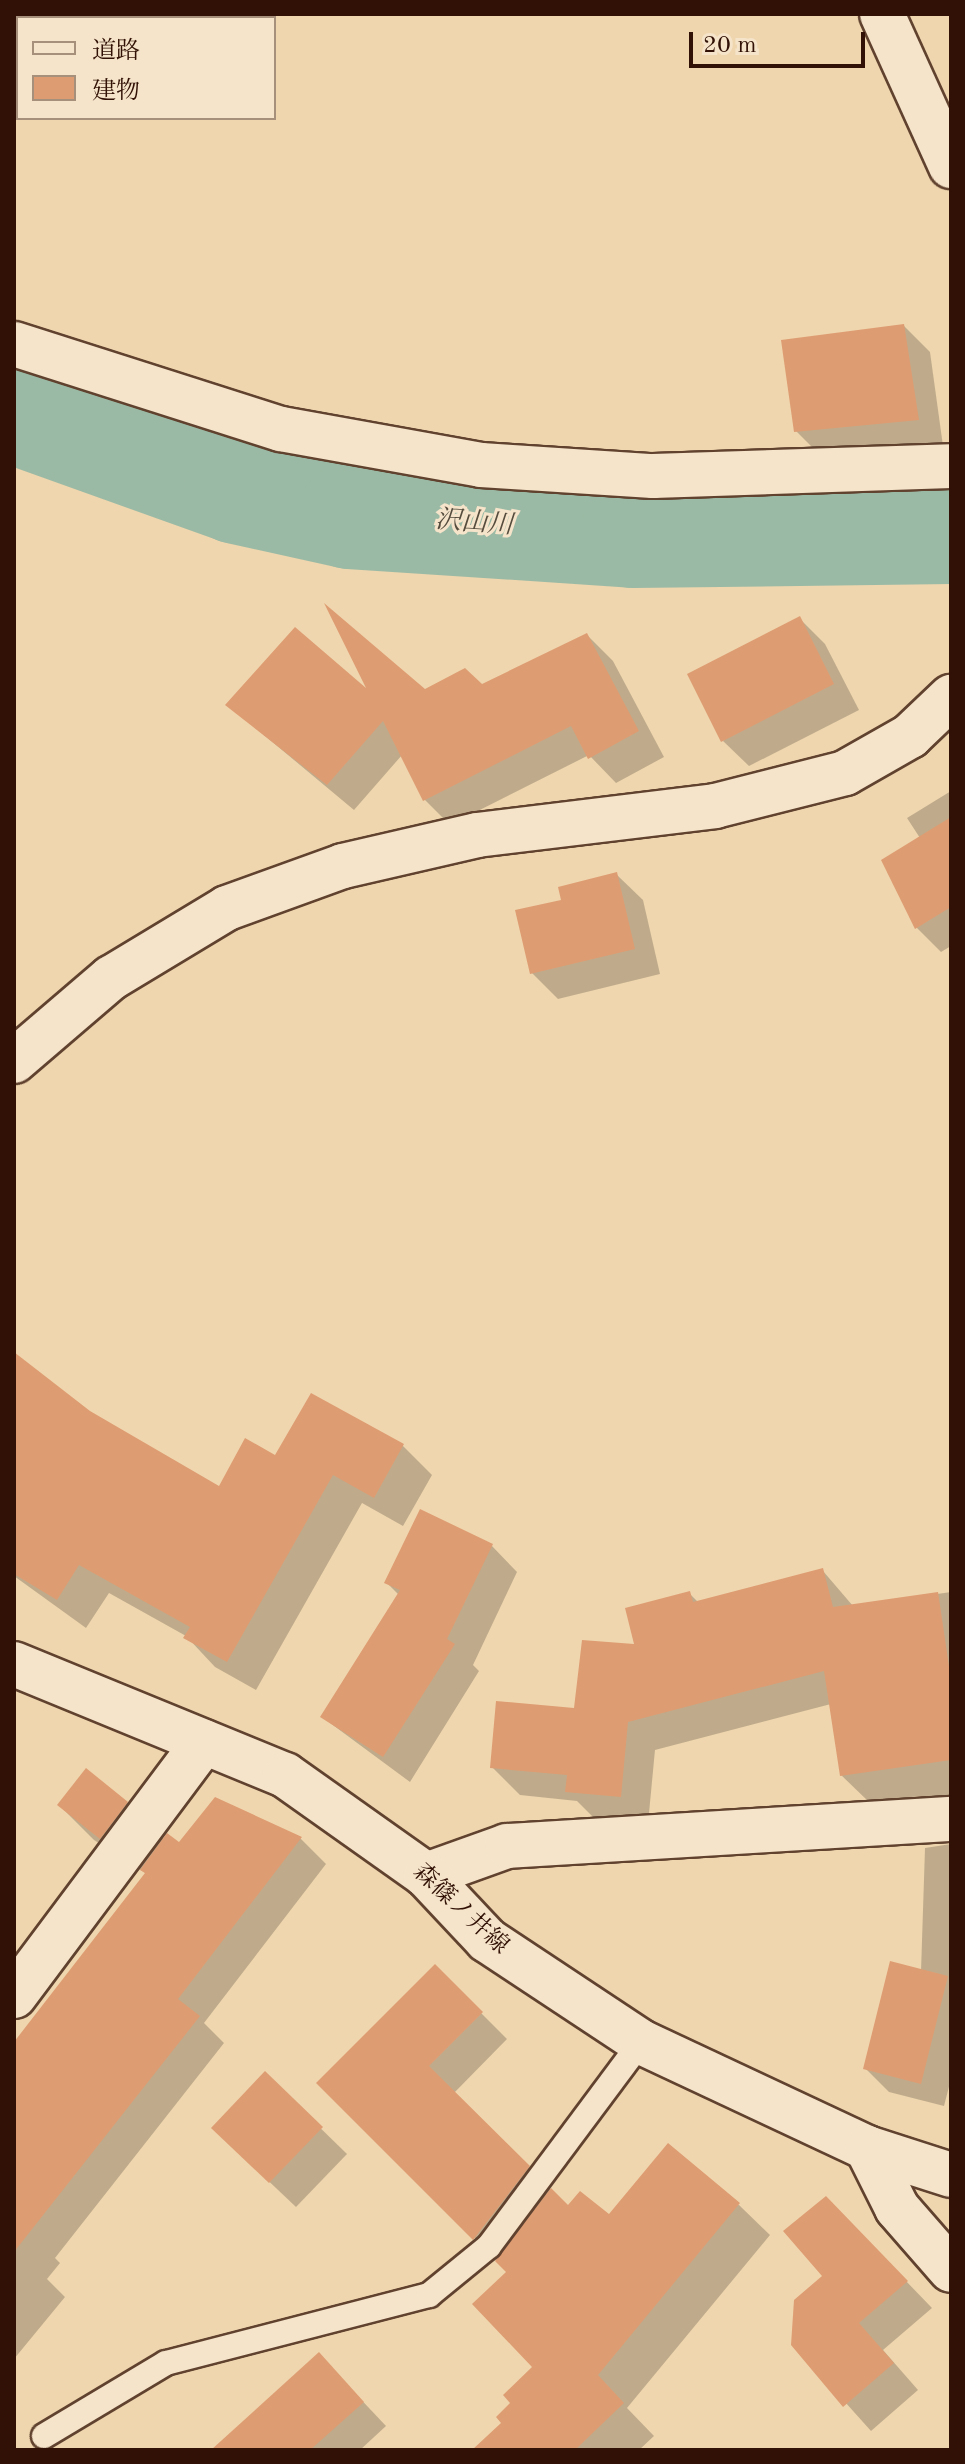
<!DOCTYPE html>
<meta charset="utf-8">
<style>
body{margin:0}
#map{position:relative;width:965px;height:2464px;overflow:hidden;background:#efd6ae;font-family:"Old Standard TT","Noto Serif JP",serif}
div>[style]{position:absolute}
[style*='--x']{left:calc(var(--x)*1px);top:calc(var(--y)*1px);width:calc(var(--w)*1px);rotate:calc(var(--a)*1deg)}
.shadow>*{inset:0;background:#0003}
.river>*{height:106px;margin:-53px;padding:0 53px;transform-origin:53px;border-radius:53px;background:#9bbaa5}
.building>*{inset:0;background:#de9c72}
.roads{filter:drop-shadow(2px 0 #60422f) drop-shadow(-2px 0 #60422f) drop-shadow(0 2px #60422f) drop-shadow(0 -2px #60422f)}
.lane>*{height:24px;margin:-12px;padding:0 12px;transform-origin:12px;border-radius:12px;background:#f5e4ca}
.street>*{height:44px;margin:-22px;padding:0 22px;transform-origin:22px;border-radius:22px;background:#f5e4ca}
.secondary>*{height:44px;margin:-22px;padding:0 22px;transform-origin:22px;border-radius:22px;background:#f5e4ca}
span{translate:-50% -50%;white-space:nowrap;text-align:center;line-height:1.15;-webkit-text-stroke:6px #f5e4ca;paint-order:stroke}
.street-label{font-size:24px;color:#311105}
.water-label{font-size:26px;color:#564c3d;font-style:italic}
.frame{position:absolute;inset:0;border:16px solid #311105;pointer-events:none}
.legend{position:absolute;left:16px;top:16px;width:260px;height:104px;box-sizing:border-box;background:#f5e4ca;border:2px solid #a7907b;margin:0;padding:10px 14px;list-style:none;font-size:24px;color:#311105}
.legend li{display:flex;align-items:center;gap:16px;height:40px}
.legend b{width:40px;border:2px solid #a7907b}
.scale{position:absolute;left:689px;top:32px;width:176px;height:36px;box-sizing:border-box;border:4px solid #311105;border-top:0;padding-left:10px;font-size:24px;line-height:28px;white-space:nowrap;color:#311105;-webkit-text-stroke:6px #f5e4ca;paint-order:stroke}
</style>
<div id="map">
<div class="shadow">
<div style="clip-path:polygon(109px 14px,161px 14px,157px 18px)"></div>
<div style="clip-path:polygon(904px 326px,930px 352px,943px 446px,822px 457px,796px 431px)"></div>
<div style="clip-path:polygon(799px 618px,825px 644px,859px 710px,749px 766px,723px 741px)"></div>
<div style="clip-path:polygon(587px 635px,613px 661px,664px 757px,616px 783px,589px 755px,450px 825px,425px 800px,402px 755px,354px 810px,228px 705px,482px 687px)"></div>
<div style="clip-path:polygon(951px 791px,951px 946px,941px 952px,917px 928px,920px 838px,907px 818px)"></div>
<div style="clip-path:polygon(617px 875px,643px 900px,660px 974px,558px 999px,532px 973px,563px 901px)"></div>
<div style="clip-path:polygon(14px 1355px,89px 1413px,219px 1488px,276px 1458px,311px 1395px,403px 1446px,432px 1475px,403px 1526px,362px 1503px,256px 1690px,215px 1667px,186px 1636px,109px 1593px,86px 1628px,14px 1576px)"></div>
<div style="clip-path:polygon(492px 1546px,517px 1572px,473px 1665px,479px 1671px,410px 1782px,322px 1717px,399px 1595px,386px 1582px)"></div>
<div style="clip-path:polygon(823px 1571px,853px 1606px,951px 1592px,951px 1823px,920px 1796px,869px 1802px,841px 1775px,831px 1704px,655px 1750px,648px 1824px,595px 1819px,577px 1801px,520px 1795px,492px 1767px,575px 1710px,689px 1593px,698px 1602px)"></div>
<div style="clip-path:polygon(215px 1800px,301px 1839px,326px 1864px,204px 2023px,224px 2043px,55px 2258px,60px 2263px,47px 2279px,65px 2297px,14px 2359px,14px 2046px,147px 1874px,94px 1840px,59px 1805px,127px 1803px,164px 1840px,180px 1845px)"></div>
<div style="clip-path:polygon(951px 1844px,951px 2079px,944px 2106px,889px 2092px,865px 2068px,921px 1971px,925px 1848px)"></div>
<div style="clip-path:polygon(435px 1967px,507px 2039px,454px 2093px,569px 2208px,609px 2217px,739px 2205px,770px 2235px,627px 2408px,654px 2436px,639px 2450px,516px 2450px,513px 2403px,535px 2367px,509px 2272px,319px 2083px)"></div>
<div style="clip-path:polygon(265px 2074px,347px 2154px,296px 2207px,239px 2153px)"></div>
<div style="clip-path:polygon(851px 2224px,932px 2308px,883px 2350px,918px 2390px,871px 2431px,793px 2344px)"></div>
<div style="clip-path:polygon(319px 2355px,386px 2426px,360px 2450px,214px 2450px)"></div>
</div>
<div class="river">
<div style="--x:14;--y:411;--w:237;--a:19.7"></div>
<div style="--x:237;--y:491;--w:116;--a:12.5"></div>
<div style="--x:350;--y:516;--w:284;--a:3.8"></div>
<div style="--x:633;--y:535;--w:318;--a:-0.7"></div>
</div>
<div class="building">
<div style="clip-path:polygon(904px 324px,919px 420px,794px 432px,781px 340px)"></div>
<div style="clip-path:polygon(324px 603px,425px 689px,465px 668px,482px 684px,587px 633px,639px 731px,588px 759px,571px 726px,423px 801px,383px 721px,327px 785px,225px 705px,295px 627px,366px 688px)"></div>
<div style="clip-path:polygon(800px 616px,834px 684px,721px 742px,687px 674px)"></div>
<div style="clip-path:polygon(951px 817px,951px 907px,915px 929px,881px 860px)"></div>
<div style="clip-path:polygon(617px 872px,635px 949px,530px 974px,515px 910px,561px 900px,558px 887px)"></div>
<div style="clip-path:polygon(14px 1352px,90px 1411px,219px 1486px,245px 1438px,275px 1455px,311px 1393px,404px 1444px,374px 1498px,333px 1475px,227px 1662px,183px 1638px,190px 1627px,79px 1565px,57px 1600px,14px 1574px)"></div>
<div style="clip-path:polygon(420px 1509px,493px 1544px,447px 1639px,455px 1644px,383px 1757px,320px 1717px,400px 1590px,384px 1583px)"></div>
<div style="clip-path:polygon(823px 1568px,833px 1607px,938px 1592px,951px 1680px,951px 1760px,840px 1776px,824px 1671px,628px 1722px,621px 1797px,565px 1792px,567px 1775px,490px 1768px,496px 1701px,574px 1708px,582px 1640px,634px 1644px,625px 1608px,690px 1591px,693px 1602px)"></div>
<div style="clip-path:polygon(86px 1768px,128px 1802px,100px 1839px,57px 1805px)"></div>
<div style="clip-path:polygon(215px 1797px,302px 1837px,178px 1999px,200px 2016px,14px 2252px,14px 2042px,145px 1873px,140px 1870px,167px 1833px,179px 1842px)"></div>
<div style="clip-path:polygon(890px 1961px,948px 1976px,921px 2084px,863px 2069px)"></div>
<div style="clip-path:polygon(435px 1964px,483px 2012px,429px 2066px,530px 2166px,473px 2240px,316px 2083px)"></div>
<div style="clip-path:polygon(265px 2071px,323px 2127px,269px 2183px,211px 2128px)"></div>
<div style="clip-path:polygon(668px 2143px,740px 2203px,598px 2375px,624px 2403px,575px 2450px,472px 2450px,501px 2423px,496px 2417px,510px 2403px,503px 2395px,532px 2367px,472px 2304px,506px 2272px,495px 2261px,551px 2188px,568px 2205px,580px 2191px,609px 2214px)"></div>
<div style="clip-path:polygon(826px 2196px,908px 2281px,859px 2323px,894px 2363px,843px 2407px,791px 2345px,794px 2300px,822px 2276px,783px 2231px)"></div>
<div style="clip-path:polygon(319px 2352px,364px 2402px,310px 2450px,211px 2450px)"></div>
</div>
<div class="roads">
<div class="lane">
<div style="--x:44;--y:2436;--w:142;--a:-30.9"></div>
<div style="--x:166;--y:2363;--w:272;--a:-14.5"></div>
<div style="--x:429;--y:2295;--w:77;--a:-39.2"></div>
<div style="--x:489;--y:2246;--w:254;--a:-53.3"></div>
</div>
<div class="street">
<div style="--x:882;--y:14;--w:167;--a:65.6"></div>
<div style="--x:14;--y:344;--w:280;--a:17.7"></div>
<div style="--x:281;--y:429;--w:203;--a:10.2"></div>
<div style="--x:481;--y:465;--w:172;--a:3.7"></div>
<div style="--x:653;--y:476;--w:298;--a:-1.9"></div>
<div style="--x:426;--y:1875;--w:86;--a:-19.7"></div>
<div style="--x:507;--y:1846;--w:445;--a:-3.5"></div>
<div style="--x:14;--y:1996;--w:317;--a:-53.2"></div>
<div style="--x:867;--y:2148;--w:67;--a:63.4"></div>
<div style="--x:897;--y:2208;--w:82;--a:48.9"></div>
</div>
<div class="secondary">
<div style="--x:14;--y:1061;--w:128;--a:-40.6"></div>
<div style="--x:111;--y:978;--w:135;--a:-31.1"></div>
<div style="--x:227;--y:908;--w:123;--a:-19.9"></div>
<div style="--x:343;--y:866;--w:138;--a:-13"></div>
<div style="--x:477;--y:835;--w:240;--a:-6.9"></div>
<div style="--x:715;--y:806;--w:134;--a:-14.2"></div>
<div style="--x:845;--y:773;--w:75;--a:-29.6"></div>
<div style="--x:910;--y:736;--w:57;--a:-43.6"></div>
<div style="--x:14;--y:1664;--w:293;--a:22.3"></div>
<div style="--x:285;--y:1775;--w:173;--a:35.3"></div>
<div style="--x:426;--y:1875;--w:89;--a:46.8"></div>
<div style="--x:487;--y:1940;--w:185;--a:33.5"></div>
<div style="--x:641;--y:2042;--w:250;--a:25.1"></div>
<div style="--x:867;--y:2148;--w:88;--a:17.8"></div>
</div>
</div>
<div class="street-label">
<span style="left:460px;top:1910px;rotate:43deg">森篠ノ井線</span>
</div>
<div class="water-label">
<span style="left:474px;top:524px;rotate:4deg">沢山川</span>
</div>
<div class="frame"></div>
<ul class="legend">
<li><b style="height:10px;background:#f5e4ca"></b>道路</li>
<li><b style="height:22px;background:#de9c72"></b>建物</li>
</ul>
<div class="scale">20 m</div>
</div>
